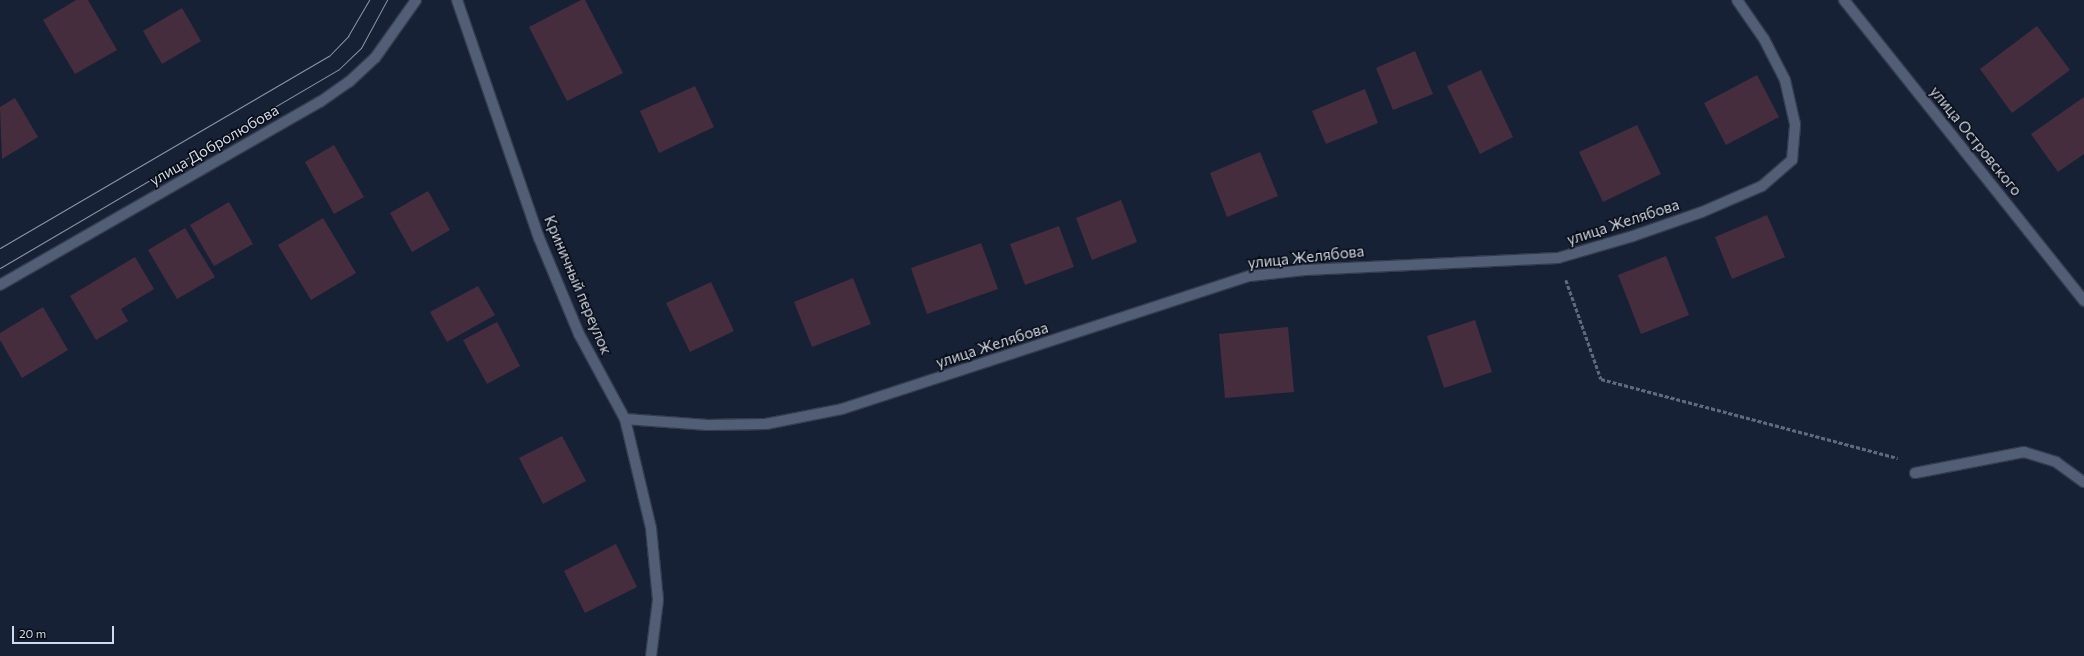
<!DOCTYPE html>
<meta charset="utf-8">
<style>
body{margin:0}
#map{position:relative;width:2084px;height:656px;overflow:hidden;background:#172136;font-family:Commissioner,sans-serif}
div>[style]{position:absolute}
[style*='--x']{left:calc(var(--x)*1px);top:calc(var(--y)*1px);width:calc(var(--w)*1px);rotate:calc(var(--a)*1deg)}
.building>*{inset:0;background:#462d3d}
.path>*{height:2.5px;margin-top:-1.25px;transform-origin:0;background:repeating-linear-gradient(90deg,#616a7c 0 4px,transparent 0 6px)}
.roads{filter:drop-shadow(1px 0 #353c4e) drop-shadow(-1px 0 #353c4e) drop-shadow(0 1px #353c4e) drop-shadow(0 -1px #353c4e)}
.minor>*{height:10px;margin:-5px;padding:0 5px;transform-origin:5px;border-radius:5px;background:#515e76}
.tram>*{height:1px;margin:-0.5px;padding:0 0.5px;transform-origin:0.5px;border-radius:0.5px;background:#8d95a6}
span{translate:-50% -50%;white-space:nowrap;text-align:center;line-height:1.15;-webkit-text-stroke:3px #070b14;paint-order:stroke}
.street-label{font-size:15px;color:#d2d9e8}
.scale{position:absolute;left:12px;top:626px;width:102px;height:18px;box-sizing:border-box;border:2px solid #d2d9e8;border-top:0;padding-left:5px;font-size:12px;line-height:14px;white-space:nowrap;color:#d2d9e8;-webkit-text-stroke:3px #070b14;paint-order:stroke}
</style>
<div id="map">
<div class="building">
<div style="clip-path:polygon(76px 0,88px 0,117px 50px,75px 74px,43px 20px)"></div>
<div style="clip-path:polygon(581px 0,585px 0,623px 73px,567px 101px,529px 27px)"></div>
<div style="clip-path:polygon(182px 8px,201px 41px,162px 64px,143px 31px)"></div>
<div style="clip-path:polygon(2037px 26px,2070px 70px,2012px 113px,1980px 69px)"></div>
<div style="clip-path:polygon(1415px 51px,1433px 94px,1393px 110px,1376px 68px)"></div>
<div style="clip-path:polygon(1481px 70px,1513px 137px,1480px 154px,1447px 86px)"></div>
<div style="clip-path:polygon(1757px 75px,1779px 117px,1726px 145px,1704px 103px)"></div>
<div style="clip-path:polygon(695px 86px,714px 127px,659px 153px,640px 111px)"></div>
<div style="clip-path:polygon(1365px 89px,1378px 123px,1326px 144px,1312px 111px)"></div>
<div style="clip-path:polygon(2084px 97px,2084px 154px,2058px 172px,2031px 134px)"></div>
<div style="clip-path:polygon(15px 98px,38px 137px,2px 159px,0 107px)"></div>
<div style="clip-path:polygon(1637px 125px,1661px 174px,1603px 202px,1579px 152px)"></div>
<div style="clip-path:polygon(334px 145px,364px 197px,334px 214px,305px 162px)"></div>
<div style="clip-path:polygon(1260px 152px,1278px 196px,1227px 217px,1210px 173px)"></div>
<div style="clip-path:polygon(428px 191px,450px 230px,412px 252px,390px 213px)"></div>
<div style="clip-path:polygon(1121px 200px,1137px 242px,1092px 260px,1076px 218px)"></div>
<div style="clip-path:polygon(229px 202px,253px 244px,214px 266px,190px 225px)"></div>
<div style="clip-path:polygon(1767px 215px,1785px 257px,1732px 279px,1715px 237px)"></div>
<div style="clip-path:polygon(323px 218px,356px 273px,311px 300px,278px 245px)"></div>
<div style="clip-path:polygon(1059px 226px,1074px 267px,1025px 285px,1010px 244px)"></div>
<div style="clip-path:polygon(185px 228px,215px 277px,177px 299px,148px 250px)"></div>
<div style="clip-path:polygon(981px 243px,998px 289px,927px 314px,911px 268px)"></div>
<div style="clip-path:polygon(1666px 256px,1689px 315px,1641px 334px,1618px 275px)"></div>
<div style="clip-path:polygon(135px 257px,154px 289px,121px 309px,128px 321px,96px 340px,70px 296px)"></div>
<div style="clip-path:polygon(853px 278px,871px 324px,812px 347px,794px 302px)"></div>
<div style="clip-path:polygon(711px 282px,734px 331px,690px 352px,666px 303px)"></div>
<div style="clip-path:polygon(478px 286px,495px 315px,447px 342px,430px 312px)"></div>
<div style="clip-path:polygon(43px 307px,68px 350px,22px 378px,0 340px,0 333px)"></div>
<div style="clip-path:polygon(1475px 320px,1492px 372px,1444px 388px,1427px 336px)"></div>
<div style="clip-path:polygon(497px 322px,520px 366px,487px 384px,463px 340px)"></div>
<div style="clip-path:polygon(1288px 327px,1294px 392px,1225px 398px,1219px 334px)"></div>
<div style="clip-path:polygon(562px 436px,586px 481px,543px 504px,519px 458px)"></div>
<div style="clip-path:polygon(616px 544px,637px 587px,585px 613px,564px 571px)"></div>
</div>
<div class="path">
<div style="--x:1566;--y:280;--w:105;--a:70.5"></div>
<div style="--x:1601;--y:379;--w:307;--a:14.9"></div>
</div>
<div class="roads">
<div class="minor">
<div style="--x:457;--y:0;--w:252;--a:71"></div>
<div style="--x:539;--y:238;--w:104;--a:67.4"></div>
<div style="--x:579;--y:334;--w:97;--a:61.6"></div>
<div style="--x:625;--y:419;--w:112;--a:76.6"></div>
<div style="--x:651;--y:528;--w:72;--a:84.4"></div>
<div style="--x:658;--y:600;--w:56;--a:97.1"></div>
<div style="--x:1844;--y:0;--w:385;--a:51.4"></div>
<div style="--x:0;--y:285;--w:369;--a:-29.8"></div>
<div style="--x:320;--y:102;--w:35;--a:-35"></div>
<div style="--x:349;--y:82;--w:35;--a:-43"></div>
<div style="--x:375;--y:58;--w:71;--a:-54.7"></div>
<div style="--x:625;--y:419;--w:83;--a:4.1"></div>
<div style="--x:708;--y:425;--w:58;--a:-1"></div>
<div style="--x:766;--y:424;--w:77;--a:-11.2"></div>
<div style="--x:842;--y:409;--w:429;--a:-18.1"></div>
<div style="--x:1250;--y:276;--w:55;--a:-6.2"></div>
<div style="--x:1305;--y:270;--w:253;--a:-2.7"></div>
<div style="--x:1558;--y:258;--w:78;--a:-16.3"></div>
<div style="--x:1633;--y:236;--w:73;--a:-19.2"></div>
<div style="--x:1702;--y:212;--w:65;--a:-23.4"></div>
<div style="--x:1762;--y:186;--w:40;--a:-41"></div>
<div style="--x:1792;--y:160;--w:36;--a:-85"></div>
<div style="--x:1795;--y:124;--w:45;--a:-102.8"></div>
<div style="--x:1785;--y:80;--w:46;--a:-117.1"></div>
<div style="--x:1764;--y:39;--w:47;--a:-124.7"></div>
<div style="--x:1915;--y:473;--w:111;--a:-10.9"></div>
<div style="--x:2024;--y:452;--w:34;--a:17"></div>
<div style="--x:2056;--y:462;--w:34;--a:36"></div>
</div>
</div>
<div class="tram">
<div style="--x:0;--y:248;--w:381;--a:-30.3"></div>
<div style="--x:329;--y:56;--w:28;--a:-46"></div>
<div style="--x:348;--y:36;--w:42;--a:-59.7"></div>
<div style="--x:0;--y:268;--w:392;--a:-30.4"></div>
<div style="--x:338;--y:70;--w:32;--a:-44"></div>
<div style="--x:361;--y:48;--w:55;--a:-61.6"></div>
</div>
<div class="street-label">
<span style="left:1976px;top:141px;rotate:51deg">улица Островского</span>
<span style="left:214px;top:145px;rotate:-30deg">улица Добролюбова</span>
<span style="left:1623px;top:222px;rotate:-18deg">улица Желябова</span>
<span style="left:1306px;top:257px;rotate:-6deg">улица Желябова</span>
<span style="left:578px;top:285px;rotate:67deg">Криничный переулок</span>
<span style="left:992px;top:345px;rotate:-18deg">улица Желябова</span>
</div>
<div class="scale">20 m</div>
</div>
